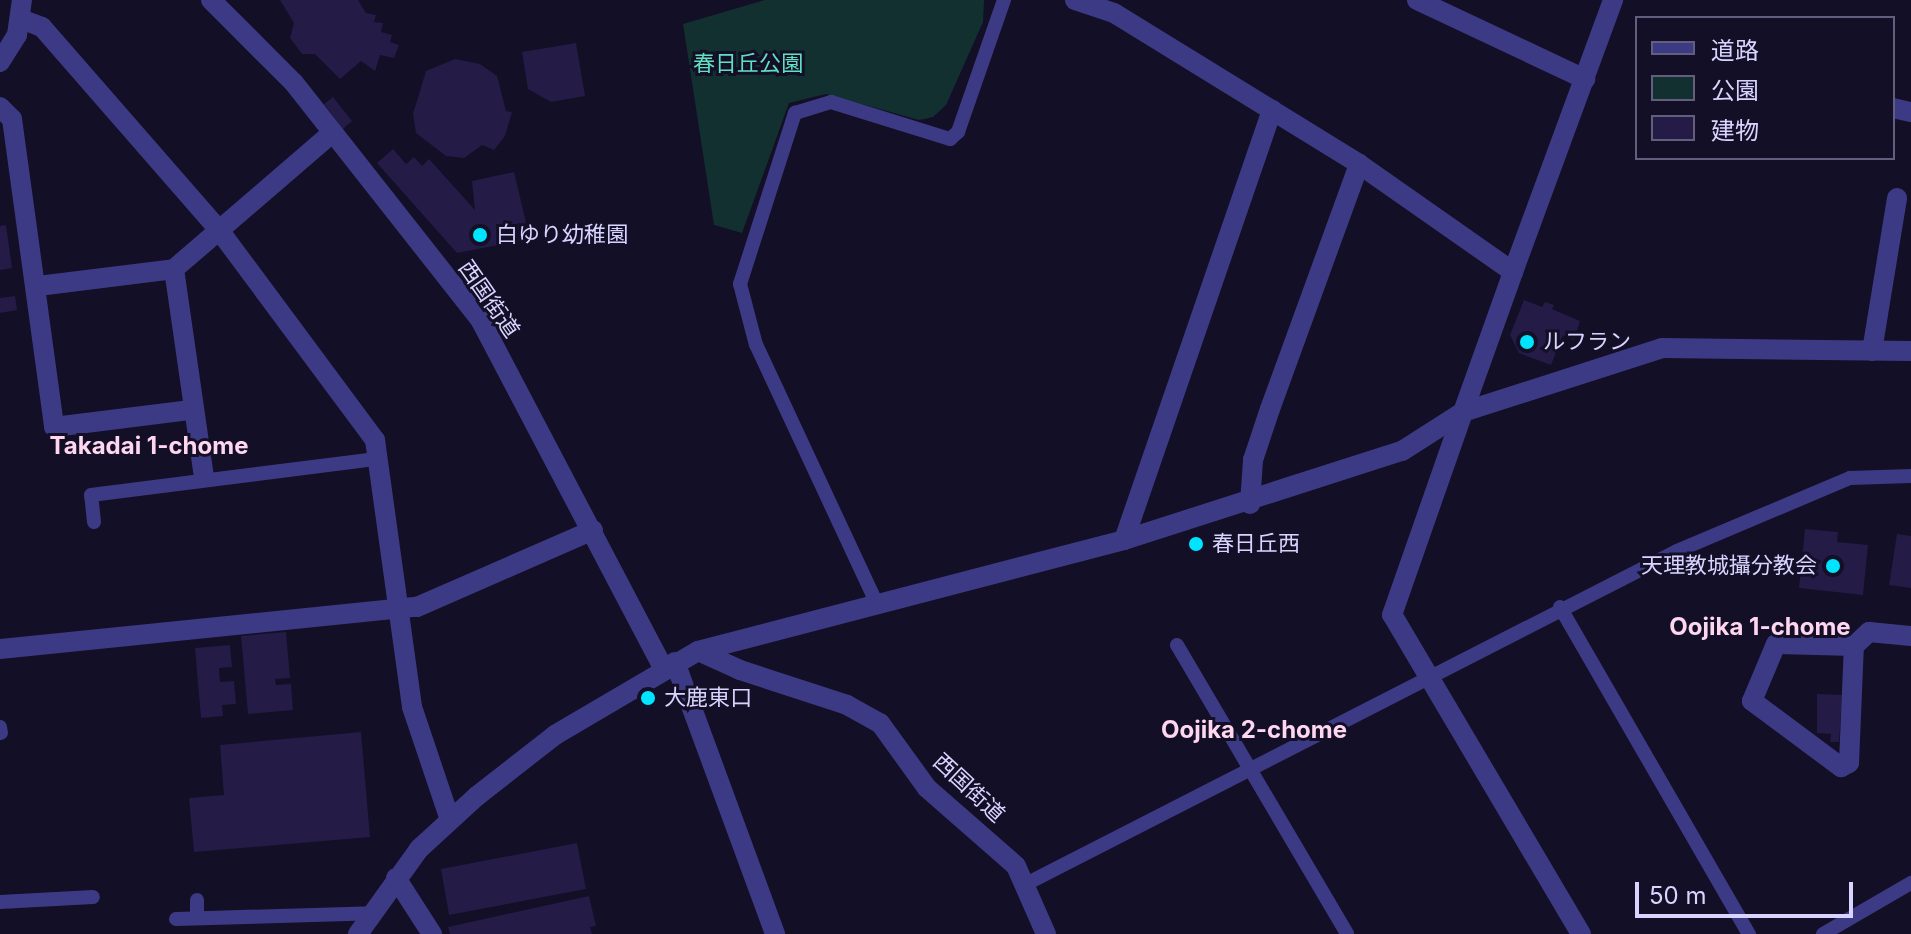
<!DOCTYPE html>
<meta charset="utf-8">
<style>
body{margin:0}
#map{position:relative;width:1911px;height:934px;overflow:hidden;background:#130f26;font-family:Inter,"Noto Sans JP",sans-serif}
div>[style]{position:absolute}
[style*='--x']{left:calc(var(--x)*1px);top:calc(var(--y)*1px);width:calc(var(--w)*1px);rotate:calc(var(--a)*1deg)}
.green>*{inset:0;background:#12302f}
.building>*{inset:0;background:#241b47}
.service>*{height:14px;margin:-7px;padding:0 7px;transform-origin:7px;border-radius:7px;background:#3d3a85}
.minor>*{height:20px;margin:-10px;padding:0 10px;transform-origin:10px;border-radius:10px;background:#3d3a85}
.tertiary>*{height:20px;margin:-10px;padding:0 10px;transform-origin:10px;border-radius:10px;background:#3d3a85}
.dots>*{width:22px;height:22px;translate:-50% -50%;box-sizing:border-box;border:4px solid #130f26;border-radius:50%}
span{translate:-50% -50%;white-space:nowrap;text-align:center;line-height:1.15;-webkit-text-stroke:6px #130f26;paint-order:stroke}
.park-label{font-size:22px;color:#5fe0c0}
.poi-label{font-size:22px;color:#d9d4ff}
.left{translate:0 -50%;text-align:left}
.right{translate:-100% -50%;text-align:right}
.street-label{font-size:22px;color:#d9d4ff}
.neighbourhood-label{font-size:24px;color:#ffd6f0;font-weight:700}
.legend{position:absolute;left:1635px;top:16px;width:260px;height:144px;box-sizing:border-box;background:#130f26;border:2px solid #625e7d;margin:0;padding:10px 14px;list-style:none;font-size:24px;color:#d9d4ff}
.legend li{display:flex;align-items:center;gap:16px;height:40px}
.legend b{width:40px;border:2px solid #625e7d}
.scale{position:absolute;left:1635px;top:882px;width:218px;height:36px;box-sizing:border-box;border:4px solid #d9d4ff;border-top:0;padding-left:10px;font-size:24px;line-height:28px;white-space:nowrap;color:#d9d4ff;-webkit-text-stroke:6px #130f26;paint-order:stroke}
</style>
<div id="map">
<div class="green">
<div style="clip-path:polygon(765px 0,984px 0,983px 22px,946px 105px,933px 117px,919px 120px,826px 94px,789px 103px,742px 233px,714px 225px,683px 24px)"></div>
</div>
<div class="building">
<div style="clip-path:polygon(280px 0,358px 0,366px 13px,376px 15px,374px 22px,383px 23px,381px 32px,392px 35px,390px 42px,399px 45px,394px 58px,380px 55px,375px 71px,361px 61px,340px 79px,315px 54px,302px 54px,290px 38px,294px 23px)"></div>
<div style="clip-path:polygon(576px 43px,585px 96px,551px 102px,528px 89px,522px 52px)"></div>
<div style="clip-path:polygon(455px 59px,480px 64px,497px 76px,506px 111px,512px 112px,505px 136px,494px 150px,482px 145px,464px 158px,446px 156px,416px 133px,413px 114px,426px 71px)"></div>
<div style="clip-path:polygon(333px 97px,352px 121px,343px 129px,324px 104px)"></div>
<div style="clip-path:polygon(393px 149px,406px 164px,414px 157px,422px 166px,429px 159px,475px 210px,472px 181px,514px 172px,530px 239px,457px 253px,377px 163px)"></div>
<div style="clip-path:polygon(6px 225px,12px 268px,0 270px,0 226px)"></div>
<div style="clip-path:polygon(15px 296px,17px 310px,0 313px,0 298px)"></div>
<div style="clip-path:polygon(1524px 300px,1542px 307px,1545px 302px,1554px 305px,1552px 309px,1580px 321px,1574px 340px,1563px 335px,1551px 365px,1519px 353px,1510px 335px)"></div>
<div style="clip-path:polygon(1805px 529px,1838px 532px,1837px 542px,1868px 545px,1863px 595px,1799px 588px)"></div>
<div style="clip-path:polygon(1897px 534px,1911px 536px,1911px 588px,1889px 585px)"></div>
<div style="clip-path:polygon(286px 632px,290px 678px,275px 679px,276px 685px,291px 684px,293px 710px,248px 714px,241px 636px)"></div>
<div style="clip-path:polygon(230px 645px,232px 667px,219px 668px,220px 682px,234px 681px,236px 704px,222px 705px,223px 716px,201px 718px,195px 648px)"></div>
<div style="clip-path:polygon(1817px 694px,1842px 695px,1839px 742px,1830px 742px,1831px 734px,1817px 733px)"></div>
<div style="clip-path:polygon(361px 732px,370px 837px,194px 852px,189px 798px,224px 795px,220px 745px)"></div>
<div style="clip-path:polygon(577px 843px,586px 889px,449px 915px,441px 869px)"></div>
<div style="clip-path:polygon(589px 896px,596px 926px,590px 927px,592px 934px,450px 934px,448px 927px)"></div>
</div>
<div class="service">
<div style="--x:94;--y:522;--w:27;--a:-96"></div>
<div style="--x:91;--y:495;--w:288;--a:-7.2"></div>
<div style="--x:877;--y:604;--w:286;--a:-115"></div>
<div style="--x:756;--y:345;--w:63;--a:-104.7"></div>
<div style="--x:740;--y:284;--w:180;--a:-72.2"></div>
<div style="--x:795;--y:113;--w:38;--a:-17"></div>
<div style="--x:831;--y:102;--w:125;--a:17.3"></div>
<div style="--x:950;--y:139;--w:11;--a:-41"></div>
<div style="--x:958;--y:132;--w:140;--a:-70.8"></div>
<div style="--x:1560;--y:607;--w:378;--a:60"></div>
<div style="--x:1177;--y:645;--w:335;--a:59.5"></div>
<div style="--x:0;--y:727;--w:6;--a:81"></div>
<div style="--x:1024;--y:885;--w:733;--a:-27.09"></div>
<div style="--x:1677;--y:551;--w:188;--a:-22.9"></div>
<div style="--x:1850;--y:478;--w:61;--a:-1.9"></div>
<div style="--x:197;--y:900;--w:18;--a:90"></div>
<div style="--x:0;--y:902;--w:93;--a:-3.1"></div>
<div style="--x:176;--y:919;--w:197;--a:-1.7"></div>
<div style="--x:1823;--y:934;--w:102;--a:-30.1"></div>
</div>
<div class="minor">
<div style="--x:211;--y:0;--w:117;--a:45"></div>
<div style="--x:294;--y:83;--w:303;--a:51.8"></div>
<div style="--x:481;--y:321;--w:393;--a:62.3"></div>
<div style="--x:1075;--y:0;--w:41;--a:18.4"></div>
<div style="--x:1114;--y:13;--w:288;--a:31.6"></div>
<div style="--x:1359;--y:164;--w:188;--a:35"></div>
<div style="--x:1513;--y:272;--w:290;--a:-69.8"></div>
<div style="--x:1417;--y:0;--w:186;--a:25.2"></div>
<div style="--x:21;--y:19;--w:22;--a:21"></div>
<div style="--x:42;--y:27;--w:269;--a:48.9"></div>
<div style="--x:219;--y:230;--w:262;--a:53.4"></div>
<div style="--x:375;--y:440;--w:270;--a:82.1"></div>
<div style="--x:412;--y:707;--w:119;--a:71.4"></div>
<div style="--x:0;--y:62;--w:32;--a:-58"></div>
<div style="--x:17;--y:35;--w:35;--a:-82"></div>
<div style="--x:0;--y:107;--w:17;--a:45"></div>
<div style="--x:12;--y:119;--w:311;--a:82.2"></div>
<div style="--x:54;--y:427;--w:138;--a:-7.1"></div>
<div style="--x:1893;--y:108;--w:18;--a:13"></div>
<div style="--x:174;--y:269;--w:210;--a:81.8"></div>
<div style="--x:38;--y:286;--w:137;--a:-7.1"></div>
<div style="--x:174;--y:269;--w:206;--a:-40.7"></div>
<div style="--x:1872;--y:351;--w:155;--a:-80.7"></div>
<div style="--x:1250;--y:504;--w:44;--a:-86.1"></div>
<div style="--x:1253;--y:460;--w:54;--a:-71.6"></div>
<div style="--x:1270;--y:409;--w:261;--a:-70"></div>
<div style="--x:1124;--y:540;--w:455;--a:-71"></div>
<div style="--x:1854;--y:646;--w:78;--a:-178.5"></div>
<div style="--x:1776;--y:644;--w:62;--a:112.8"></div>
<div style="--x:1752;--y:701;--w:111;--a:36.6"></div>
<div style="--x:1841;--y:767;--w:9;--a:-27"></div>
<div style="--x:1849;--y:763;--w:117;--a:-87.6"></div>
<div style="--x:1854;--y:646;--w:21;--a:-43"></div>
<div style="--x:1869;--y:632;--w:42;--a:5.4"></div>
<div style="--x:0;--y:649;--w:419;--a:-5.8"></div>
<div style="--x:417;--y:607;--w:192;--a:-23.6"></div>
<div style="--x:675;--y:662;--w:290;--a:69.8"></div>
<div style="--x:396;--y:878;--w:67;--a:57.3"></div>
<div style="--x:358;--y:934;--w:105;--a:-54.3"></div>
<div style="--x:419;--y:849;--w:79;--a:-42.4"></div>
<div style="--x:477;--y:796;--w:99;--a:-38"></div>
<div style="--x:555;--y:735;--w:166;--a:-30.4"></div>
<div style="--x:698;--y:651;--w:46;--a:24.3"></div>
<div style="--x:740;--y:670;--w:113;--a:18.1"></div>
<div style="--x:847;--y:705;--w:38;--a:29"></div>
<div style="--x:880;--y:723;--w:80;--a:54.1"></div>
<div style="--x:927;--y:788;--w:118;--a:41.2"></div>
<div style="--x:1016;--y:866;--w:74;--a:66.2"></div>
<div style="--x:1581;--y:934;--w:371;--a:-120.6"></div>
<div style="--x:1392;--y:615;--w:215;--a:-70.7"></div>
<div style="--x:1463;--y:412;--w:209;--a:-17.8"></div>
<div style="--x:1662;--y:348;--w:249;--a:0.7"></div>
</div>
<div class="tertiary">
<div style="--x:698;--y:651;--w:440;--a:-14.6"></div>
<div style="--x:1124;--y:540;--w:292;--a:-17.8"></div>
<div style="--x:1402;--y:451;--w:72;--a:-32.6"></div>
<div style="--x:1463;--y:412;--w:149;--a:-70.3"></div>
</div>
<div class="dots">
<div style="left:480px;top:235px;background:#00e5ff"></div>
<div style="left:1527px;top:342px;background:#00e5ff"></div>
<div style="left:1196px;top:544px;background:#00e5ff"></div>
<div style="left:1833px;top:566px;background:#00e5ff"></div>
<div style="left:648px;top:698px;background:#00e5ff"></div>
</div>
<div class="park-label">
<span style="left:748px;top:64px">春日丘公園</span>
</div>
<div class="poi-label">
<span class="left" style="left:496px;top:235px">白ゆり幼稚園</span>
<span class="left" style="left:1543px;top:342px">ルフラン</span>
<span class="left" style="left:1212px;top:544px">春日丘西</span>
<span class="right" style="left:1817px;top:566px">天理教城攝分教会</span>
<span class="left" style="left:664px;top:698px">大鹿東口</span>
</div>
<div class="street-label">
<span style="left:489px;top:299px;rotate:55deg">西国街道</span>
<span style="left:969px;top:788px;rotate:43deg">西国街道</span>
</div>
<div class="neighbourhood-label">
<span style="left:149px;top:446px">Takadai 1-chome</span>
<span style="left:1760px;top:627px">Oojika 1-chome</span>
<span style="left:1254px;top:730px">Oojika 2-chome</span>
</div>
<ul class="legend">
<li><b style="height:10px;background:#3d3a85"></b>道路</li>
<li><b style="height:22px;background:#12302f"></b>公園</li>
<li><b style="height:22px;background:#241b47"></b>建物</li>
</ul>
<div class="scale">50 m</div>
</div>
